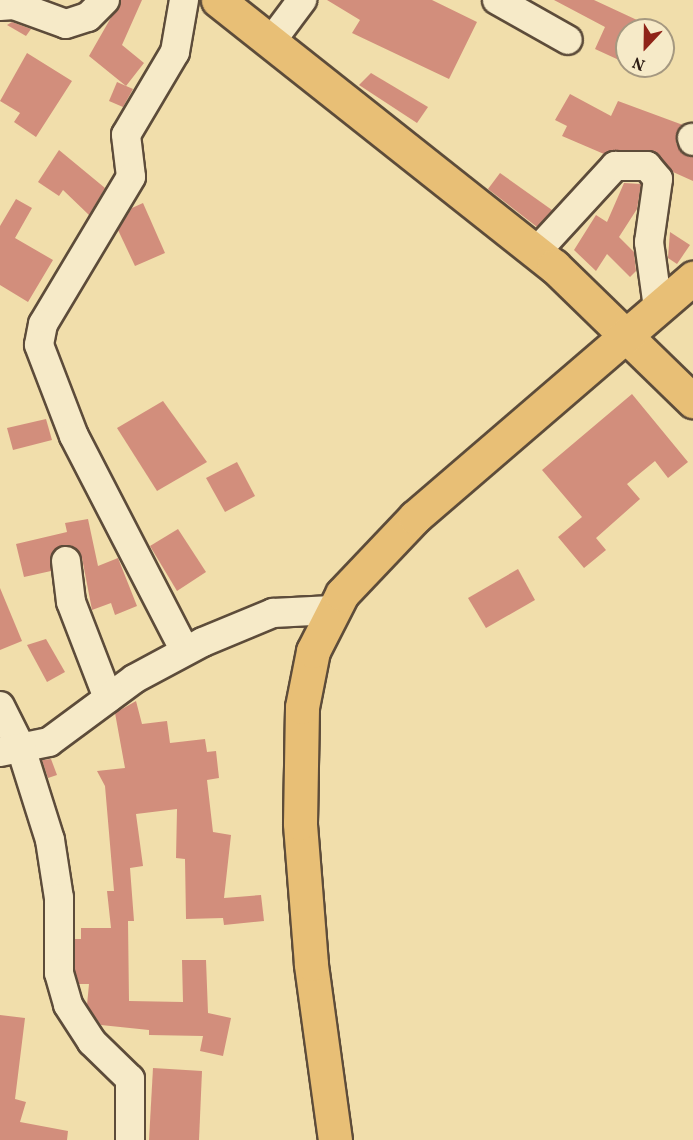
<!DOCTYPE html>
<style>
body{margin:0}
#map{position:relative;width:693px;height:1140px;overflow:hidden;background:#f1deab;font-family:Vollkorn,serif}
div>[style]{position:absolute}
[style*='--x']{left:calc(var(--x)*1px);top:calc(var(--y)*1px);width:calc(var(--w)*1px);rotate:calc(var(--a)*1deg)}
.building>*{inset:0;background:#d28e7c}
.roads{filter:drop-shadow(2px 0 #5d4c3a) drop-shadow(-2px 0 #5d4c3a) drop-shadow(0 2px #5d4c3a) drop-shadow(0 -2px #5d4c3a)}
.minor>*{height:28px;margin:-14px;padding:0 14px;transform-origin:14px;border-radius:14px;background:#f6eac8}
.major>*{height:33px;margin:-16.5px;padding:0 16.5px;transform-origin:16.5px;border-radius:16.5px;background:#e8bf76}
span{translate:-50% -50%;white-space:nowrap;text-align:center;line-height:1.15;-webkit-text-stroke:4.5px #f6eac8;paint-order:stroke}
.north{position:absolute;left:615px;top:18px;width:60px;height:60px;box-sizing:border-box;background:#f6eac8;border:2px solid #a59880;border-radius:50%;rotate:202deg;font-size:16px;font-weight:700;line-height:24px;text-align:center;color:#2c1c14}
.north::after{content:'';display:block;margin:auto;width:21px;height:27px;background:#8f2418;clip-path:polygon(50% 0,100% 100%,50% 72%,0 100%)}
</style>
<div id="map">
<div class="building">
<div style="clip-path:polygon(121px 0,142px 0,122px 45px,144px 63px,126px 86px,89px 56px)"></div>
<div style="clip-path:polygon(327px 0,432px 0,477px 22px,449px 79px,352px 33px,360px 20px)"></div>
<div style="clip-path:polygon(554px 0,594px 0,637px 20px,627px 30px,619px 60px,595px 49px,605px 27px)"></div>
<div style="clip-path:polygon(12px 22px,31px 29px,26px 36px,7px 25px)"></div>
<div style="clip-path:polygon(27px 53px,72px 81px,36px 137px,14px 122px,20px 113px,0 101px)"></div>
<div style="clip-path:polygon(371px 73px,428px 107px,417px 123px,359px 85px)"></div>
<div style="clip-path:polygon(117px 82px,133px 89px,123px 107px,109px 101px)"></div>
<div style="clip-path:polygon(570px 94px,611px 116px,618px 101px,683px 125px,676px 143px,683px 154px,693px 157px,693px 181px,673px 172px,653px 151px,604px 154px,562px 136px,567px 126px,555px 120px)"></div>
<div style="clip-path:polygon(59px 150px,105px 188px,89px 215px,63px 190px,59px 196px,38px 182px)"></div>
<div style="clip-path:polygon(500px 173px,552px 210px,537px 227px,488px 189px)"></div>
<div style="clip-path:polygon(624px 183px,641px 184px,637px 209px,619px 237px,634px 252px,636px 271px,630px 277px,607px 254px,596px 271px,574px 250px,596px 215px,607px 222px)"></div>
<div style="clip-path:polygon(16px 199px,32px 208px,15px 238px,53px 260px,28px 302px,0 285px,0 226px)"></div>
<div style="clip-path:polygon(143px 203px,165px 253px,135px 266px,118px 230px,132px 208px)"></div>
<div style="clip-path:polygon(670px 232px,690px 245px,677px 264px,668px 258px)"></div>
<div style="clip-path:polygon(632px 394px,688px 462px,668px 478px,655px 461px,627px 484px,640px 499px,596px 538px,606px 550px,584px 568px,558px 537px,582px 517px,542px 470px)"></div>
<div style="clip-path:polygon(163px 401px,207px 462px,157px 491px,117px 428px)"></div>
<div style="clip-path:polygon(46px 419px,52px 440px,13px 450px,7px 428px)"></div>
<div style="clip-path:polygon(237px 462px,255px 496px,225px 512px,206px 478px)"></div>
<div style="clip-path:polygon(88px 519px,98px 566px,118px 558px,137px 606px,115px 615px,111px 603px,92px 610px,82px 558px,72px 546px,56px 548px,51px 571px,24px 577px,16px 544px,67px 532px,65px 523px)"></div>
<div style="clip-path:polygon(178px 529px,206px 572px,177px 591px,150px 546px)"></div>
<div style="clip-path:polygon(518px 569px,535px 600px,486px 628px,468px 598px)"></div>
<div style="clip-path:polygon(0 588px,22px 641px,0 650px)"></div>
<div style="clip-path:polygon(46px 639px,65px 672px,47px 682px,27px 645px)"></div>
<div style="clip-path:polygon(136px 701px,142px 724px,167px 721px,170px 743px,205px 739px,207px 752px,216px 751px,219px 778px,207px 780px,213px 832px,231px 835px,224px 898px,261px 895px,264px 921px,224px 925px,223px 918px,186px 919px,185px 859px,176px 858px,177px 809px,136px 814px,143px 866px,130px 868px,134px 921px,128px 921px,129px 1001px,183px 1002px,182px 960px,206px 960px,208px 1013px,231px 1018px,223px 1056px,200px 1051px,203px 1036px,149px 1035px,149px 1030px,101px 1025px,87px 1005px,89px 984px,79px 984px,75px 971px,75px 939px,81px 939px,81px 928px,111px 928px,107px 891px,114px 891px,105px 786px,97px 771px,125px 768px,115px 713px)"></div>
<div style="clip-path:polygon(51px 759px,57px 775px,48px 778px,42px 760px)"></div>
<div style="clip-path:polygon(0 1015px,25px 1018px,15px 1099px,26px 1102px,20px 1122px,68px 1131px,67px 1140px,0 1140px)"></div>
<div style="clip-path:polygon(153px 1068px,202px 1071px,199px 1140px,149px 1140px)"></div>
</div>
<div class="roads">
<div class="minor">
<div style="--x:184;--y:0;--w:53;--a:99.8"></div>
<div style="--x:175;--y:52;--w:96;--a:120.6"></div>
<div style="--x:126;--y:135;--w:42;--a:83.2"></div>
<div style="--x:131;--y:177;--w:171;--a:120.9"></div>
<div style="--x:43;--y:324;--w:21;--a:101"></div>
<div style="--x:39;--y:345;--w:97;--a:69"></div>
<div style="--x:74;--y:436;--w:242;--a:62.7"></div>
<div style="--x:497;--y:0;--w:81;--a:29.4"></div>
<div style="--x:0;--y:6;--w:14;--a:-4"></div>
<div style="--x:14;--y:5;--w:55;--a:20.1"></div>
<div style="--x:66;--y:24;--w:23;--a:-18"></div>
<div style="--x:88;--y:17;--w:24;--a:-45"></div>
<div style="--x:270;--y:43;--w:54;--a:-53.3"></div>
<div style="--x:692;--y:138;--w:3;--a:72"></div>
<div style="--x:536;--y:252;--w:117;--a:-47.4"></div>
<div style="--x:615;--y:166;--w:32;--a:0"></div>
<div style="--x:647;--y:166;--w:17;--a:50"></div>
<div style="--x:658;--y:179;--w:64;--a:98.1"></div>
<div style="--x:649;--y:242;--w:67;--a:82.2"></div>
<div style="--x:66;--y:561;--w:41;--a:83"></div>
<div style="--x:71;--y:602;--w:103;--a:68.9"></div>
<div style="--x:0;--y:706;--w:47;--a:63.4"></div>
<div style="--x:21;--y:748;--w:96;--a:72.5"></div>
<div style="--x:50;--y:840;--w:59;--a:81.2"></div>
<div style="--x:59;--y:898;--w:75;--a:90"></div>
<div style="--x:59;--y:973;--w:33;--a:74"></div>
<div style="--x:68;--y:1005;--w:44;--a:57"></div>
<div style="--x:92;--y:1042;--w:53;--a:44.2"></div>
<div style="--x:130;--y:1079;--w:61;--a:90"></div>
<div style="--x:0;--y:752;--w:50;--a:-11.5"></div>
<div style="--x:49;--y:742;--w:106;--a:-36.5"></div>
<div style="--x:134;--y:679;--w:78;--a:-28.2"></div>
<div style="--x:203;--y:642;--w:76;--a:-22.5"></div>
<div style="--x:273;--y:613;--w:59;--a:-2.9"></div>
</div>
<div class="major">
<div style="--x:218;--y:0;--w:429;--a:38.4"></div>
<div style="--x:554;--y:266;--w:194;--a:44.2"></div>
<div style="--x:335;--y:1140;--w:178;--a:-97.8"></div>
<div style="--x:311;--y:964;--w:141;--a:-94.5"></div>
<div style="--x:300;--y:823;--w:116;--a:-89"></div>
<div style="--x:302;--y:707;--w:57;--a:-78.9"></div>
<div style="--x:313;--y:651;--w:64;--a:-63"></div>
<div style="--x:342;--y:594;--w:106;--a:-46.5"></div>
<div style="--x:415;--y:517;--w:367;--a:-40.7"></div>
</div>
</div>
<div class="north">N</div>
</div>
